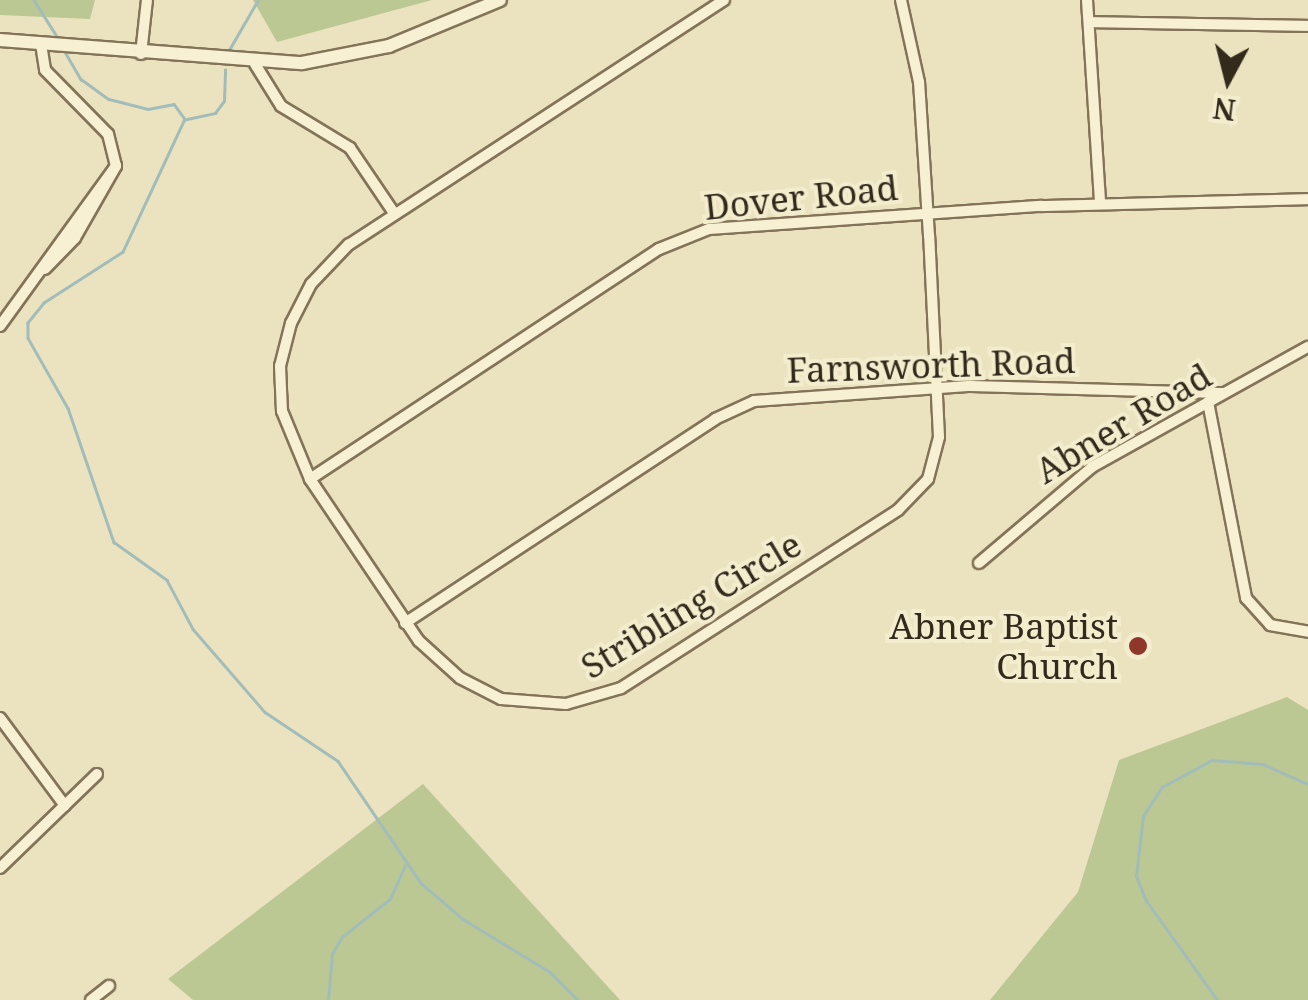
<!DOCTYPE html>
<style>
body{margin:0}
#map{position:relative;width:1308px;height:1000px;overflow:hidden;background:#ebe3bf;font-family:"Noto Serif",serif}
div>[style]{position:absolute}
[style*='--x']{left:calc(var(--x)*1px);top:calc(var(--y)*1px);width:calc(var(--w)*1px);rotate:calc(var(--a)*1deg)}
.green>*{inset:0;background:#bcc894}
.stream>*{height:2.5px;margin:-1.25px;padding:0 1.25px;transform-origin:1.25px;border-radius:1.25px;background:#a2bdb9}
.roads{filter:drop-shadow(2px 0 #837459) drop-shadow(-2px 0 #837459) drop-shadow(0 2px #837459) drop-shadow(0 -2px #837459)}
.minor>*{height:10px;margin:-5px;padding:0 5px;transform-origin:5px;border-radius:5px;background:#f7f0d2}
.tertiary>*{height:12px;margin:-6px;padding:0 6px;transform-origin:6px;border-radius:6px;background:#f7f0d2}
.dots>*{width:28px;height:28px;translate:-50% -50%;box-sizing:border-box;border:5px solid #f3edce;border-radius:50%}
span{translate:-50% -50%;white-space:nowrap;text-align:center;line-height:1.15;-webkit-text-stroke:8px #f3edce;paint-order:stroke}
.street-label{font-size:35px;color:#332a1c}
.poi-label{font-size:35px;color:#332a1c}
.right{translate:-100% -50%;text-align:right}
.north{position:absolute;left:1178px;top:30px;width:100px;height:100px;-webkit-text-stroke:8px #f3edce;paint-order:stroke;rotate:187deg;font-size:28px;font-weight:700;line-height:40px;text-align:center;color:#332a1c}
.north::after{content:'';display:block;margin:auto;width:35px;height:45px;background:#332a1c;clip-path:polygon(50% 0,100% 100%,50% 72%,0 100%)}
</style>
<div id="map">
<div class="green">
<div style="clip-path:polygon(0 0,95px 0,90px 19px,0 15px)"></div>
<div style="clip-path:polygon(253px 0,432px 0,277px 42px)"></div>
<div style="clip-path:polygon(1287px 697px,1308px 710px,1308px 1000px,990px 1000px,1078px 892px,1119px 760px)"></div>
<div style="clip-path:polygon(423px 784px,620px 1000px,193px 1000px,168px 979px)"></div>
</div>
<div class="stream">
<div style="--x:34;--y:0;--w:45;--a:57.7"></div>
<div style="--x:64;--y:50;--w:34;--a:60"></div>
<div style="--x:81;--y:79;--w:34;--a:36"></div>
<div style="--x:109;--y:99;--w:40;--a:14.4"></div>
<div style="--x:148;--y:109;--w:26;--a:-11"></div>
<div style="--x:174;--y:104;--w:19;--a:54"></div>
<div style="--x:185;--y:119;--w:147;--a:115"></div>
<div style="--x:123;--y:252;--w:94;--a:147.2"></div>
<div style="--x:44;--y:303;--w:26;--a:129"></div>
<div style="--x:28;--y:323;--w:15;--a:90"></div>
<div style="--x:28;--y:338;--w:81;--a:60.3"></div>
<div style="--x:68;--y:408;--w:142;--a:71.1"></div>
<div style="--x:114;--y:542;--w:65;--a:35.6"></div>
<div style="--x:167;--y:580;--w:55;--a:62"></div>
<div style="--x:193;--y:629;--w:110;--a:49.1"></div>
<div style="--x:265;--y:712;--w:88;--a:33.9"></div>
<div style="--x:338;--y:761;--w:148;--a:55.8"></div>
<div style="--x:421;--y:883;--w:55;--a:40.6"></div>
<div style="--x:463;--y:919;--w:102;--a:31.3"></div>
<div style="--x:550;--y:972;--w:40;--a:45"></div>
<div style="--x:229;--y:50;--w:58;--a:-59.9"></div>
<div style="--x:187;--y:119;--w:29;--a:-12"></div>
<div style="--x:215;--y:113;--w:15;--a:-53"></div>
<div style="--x:224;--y:101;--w:31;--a:-88"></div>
<div style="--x:328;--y:1000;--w:46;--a:-85"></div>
<div style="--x:332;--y:954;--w:20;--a:-60"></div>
<div style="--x:342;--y:937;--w:61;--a:-38.4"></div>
<div style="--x:390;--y:899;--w:36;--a:-66"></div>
<div style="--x:1217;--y:1000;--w:122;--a:-125.6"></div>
<div style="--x:1146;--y:901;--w:27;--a:-112"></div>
<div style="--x:1136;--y:876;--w:60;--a:-83.3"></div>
<div style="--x:1143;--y:816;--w:35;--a:-57"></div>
<div style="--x:1162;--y:787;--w:57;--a:-28.4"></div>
<div style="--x:1212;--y:760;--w:51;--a:4.5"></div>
<div style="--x:1263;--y:764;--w:49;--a:24"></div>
</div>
<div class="roads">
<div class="minor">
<div style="--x:724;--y:0;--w:447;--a:146.9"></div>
<div style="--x:349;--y:244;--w:55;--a:133.5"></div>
<div style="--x:311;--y:284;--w:44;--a:117.1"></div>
<div style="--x:291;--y:323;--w:44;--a:104.3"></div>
<div style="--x:280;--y:366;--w:45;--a:87.5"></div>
<div style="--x:282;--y:411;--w:74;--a:67.6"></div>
<div style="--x:310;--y:479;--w:195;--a:56.1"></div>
<div style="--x:419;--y:641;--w:55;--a:42.1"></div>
<div style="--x:460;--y:678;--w:46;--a:27.1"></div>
<div style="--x:501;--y:699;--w:65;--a:4.4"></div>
<div style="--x:566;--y:704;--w:57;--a:-16.2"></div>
<div style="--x:621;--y:688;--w:329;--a:-32.7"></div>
<div style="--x:898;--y:510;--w:43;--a:-45.9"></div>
<div style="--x:928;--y:479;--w:43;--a:-75.3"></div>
<div style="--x:939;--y:437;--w:201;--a:-92.8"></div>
<div style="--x:929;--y:236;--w:154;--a:-93.7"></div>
<div style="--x:919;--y:82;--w:84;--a:-102.4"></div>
<div style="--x:1087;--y:0;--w:203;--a:86.3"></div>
<div style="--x:1089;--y:22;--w:219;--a:1"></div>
<div style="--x:41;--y:44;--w:26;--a:81"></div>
<div style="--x:45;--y:70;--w:90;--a:45.5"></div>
<div style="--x:108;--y:134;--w:33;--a:76"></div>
<div style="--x:116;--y:166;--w:83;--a:119.7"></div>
<div style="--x:75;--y:238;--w:43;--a:134.1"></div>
<div style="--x:141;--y:54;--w:54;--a:-83.7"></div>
<div style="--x:255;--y:64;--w:49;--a:58.2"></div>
<div style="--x:281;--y:106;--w:81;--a:31.3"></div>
<div style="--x:350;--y:148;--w:78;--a:55.9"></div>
<div style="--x:0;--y:326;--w:198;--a:-54.1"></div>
<div style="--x:1208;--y:402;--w:200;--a:79"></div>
<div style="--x:1246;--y:598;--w:36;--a:48"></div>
<div style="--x:1270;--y:625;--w:39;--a:10"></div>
<div style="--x:310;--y:479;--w:418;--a:-33.4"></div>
<div style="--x:659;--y:249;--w:54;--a:-21.8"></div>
<div style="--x:709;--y:229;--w:333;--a:-4"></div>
<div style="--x:1041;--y:206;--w:267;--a:-1.5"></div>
<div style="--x:979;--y:563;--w:148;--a:-40.3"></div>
<div style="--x:1092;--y:467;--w:247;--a:-29.1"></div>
<div style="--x:405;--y:623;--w:371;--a:-33.3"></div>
<div style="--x:715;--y:419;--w:43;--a:-24.8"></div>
<div style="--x:754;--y:401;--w:218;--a:-4"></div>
<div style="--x:971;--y:386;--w:252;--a:1.6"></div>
<div style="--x:0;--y:718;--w:109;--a:53.5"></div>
<div style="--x:0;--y:868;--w:135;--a:-44.1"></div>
<div style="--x:91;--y:1000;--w:23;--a:-38"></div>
</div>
<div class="tertiary">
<div style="--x:0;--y:40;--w:303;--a:4.4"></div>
<div style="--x:302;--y:63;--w:89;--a:-11.1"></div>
<div style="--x:389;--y:46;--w:120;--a:-22.5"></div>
</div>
</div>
<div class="dots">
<div style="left:1138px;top:646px;background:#8f372b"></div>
</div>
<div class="street-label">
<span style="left:801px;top:197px;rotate:-6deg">Dover Road</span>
<span style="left:931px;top:365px;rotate:-2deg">Farnsworth Road</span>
<span style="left:1123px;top:423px;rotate:-31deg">Abner Road</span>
<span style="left:691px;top:605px;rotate:-31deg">Stribling Circle</span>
</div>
<div class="poi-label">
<span class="right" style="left:1118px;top:646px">Abner Baptist<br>Church</span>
</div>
<div class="north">N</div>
</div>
